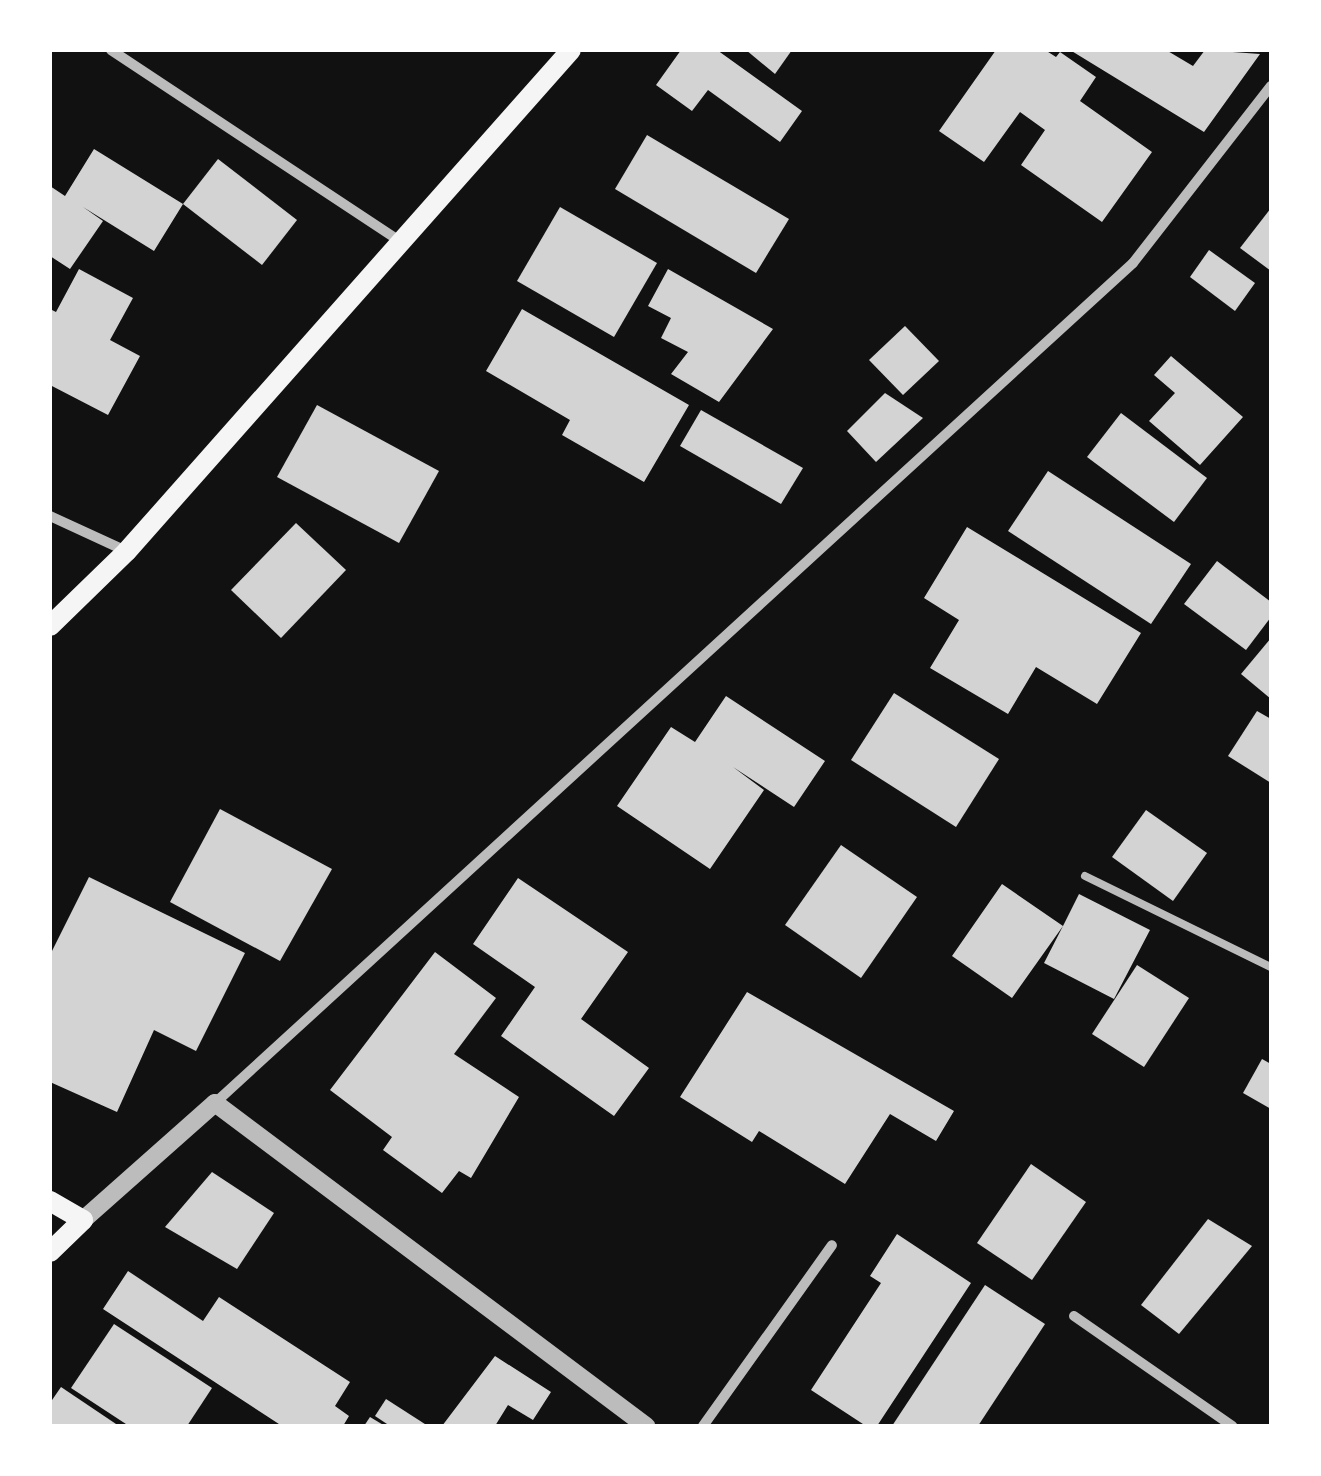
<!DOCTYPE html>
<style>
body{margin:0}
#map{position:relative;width:1321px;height:1476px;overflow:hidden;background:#111;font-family:Arial,sans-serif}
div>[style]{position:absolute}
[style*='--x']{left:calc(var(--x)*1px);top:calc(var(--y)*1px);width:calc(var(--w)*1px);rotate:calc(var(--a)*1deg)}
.building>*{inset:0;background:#d3d3d3}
.service>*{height:8px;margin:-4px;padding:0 4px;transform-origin:4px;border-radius:4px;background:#bcbcbc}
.minor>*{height:10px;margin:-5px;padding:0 5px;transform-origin:5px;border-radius:5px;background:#bcbcbc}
.tertiary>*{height:18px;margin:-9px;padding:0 9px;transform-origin:9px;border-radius:9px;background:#bcbcbc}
.secondary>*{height:20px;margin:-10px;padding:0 10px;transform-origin:10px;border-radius:10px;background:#f5f5f5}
span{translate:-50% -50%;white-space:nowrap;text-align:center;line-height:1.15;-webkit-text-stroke:8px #fff;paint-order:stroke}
.frame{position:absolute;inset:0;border:52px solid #fff;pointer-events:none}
</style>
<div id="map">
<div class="building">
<div style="clip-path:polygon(681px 50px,717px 50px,802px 111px,780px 142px,708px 90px,692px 111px,656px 85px)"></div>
<div style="clip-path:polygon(746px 50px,792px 50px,775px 74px)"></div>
<div style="clip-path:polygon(996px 50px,1045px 50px,1056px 57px,1060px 52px,1096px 77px,1080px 101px,1152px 152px,1102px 222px,1021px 165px,1045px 130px,1020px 112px,984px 162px,939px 131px)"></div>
<div style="clip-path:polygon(1070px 50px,1166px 50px,1193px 66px,1205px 50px,1260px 54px,1204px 132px)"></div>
<div style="clip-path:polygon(647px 135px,789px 219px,756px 273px,615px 189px)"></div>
<div style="clip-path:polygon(94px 149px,183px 204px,154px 251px,83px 207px,103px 221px,70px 269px,50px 256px,50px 186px,65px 196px)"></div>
<div style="clip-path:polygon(218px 159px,297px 220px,262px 265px,183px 204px)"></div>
<div style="clip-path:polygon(560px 207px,657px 263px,614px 337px,517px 281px)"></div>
<div style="clip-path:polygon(1271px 208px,1271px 271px,1240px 248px)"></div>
<div style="clip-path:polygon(1209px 250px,1255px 283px,1235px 311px,1190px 277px)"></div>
<div style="clip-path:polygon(79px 269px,133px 298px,110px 340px,140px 356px,108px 415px,50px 385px,50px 309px,56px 312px)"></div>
<div style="clip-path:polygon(668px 269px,773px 329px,719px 402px,671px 374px,688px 352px,661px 338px,671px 318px,648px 306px)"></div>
<div style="clip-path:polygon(522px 309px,689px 405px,644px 482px,562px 435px,570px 420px,486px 371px)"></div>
<div style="clip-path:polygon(905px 326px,939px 361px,903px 395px,869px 360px)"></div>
<div style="clip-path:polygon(1171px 356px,1243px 417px,1200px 465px,1149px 421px,1175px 393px,1154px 375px)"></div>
<div style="clip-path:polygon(885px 393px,923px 418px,876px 462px,847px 431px)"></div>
<div style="clip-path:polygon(317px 405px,439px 471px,399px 543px,277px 477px)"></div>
<div style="clip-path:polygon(701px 410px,803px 468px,781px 504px,680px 446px)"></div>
<div style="clip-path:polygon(1121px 413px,1207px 478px,1174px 522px,1087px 457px)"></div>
<div style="clip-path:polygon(1048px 471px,1191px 564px,1151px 624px,1008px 531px)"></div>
<div style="clip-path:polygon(296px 523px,346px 570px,281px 638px,231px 590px)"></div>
<div style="clip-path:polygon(967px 527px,1141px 633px,1097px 704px,1036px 667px,1008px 714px,930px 668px,959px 620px,924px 598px)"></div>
<div style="clip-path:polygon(1217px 561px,1271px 602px,1271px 617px,1246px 650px,1184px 604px)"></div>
<div style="clip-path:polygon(1271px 638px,1271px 699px,1241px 674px)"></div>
<div style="clip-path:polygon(894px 693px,999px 759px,956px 827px,851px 760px)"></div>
<div style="clip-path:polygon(726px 696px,825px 761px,794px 807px,733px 767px,764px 790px,710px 869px,617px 806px,671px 727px,695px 742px)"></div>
<div style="clip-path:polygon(1257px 711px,1271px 719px,1271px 783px,1228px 756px)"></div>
<div style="clip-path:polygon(220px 809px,332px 869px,280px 961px,170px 902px)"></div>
<div style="clip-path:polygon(1146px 810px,1207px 853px,1173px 901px,1112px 857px)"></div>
<div style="clip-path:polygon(841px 845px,917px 897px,861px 978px,785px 925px)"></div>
<div style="clip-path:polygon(89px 877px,245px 953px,196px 1051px,154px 1030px,117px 1112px,50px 1082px,50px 955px)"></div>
<div style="clip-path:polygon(518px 878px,628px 952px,581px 1019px,649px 1068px,614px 1116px,501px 1036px,535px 987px,473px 944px)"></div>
<div style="clip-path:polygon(1002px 884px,1063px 926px,1079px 894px,1150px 930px,1114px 999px,1044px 963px,1063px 926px,1012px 998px,952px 956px)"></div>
<div style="clip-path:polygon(435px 952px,496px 998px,454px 1054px,519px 1097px,471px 1178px,459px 1171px,442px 1193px,383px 1150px,392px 1137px,330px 1090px)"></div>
<div style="clip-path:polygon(1137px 965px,1189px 998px,1144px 1067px,1092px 1034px)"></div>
<div style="clip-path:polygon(747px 992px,954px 1111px,936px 1141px,890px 1114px,845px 1184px,759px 1131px,752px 1142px,680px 1097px)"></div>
<div style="clip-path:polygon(1262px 1059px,1271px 1064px,1271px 1109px,1243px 1093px)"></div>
<div style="clip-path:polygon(1031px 1164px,1086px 1202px,1032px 1280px,977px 1243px)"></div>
<div style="clip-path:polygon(212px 1172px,274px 1213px,237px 1269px,165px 1227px)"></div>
<div style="clip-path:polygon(1208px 1219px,1252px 1246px,1179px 1334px,1141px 1305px)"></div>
<div style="clip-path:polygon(897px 1234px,971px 1283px,877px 1426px,866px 1426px,811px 1390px,881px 1283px,870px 1276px)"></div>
<div style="clip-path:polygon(128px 1271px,203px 1321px,219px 1297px,350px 1382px,335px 1406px,349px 1416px,343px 1426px,282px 1426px,103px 1309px)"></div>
<div style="clip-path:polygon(985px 1285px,1045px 1324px,978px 1426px,892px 1426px)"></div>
<div style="clip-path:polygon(114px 1324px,212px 1388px,187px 1426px,129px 1426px,71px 1388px)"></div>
<div style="clip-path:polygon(495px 1356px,551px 1392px,533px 1420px,508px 1405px,495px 1426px,442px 1426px)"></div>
<div style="clip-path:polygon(61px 1387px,119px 1426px,50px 1426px,50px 1403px)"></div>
<div style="clip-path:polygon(386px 1399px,428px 1426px,390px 1426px,375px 1416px)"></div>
<div style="clip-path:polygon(370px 1417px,385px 1426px,364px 1426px)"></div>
</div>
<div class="service">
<div style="--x:1085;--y:876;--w:207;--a:26.1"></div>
</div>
<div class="minor">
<div style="--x:111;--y:50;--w:350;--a:33.5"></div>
<div style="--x:50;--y:516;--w:84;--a:24.7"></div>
<div style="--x:215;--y:1103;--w:1244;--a:-42.46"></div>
<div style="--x:1133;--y:263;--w:224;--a:-52.1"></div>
<div style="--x:1074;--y:1316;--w:193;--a:34.8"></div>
<div style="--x:703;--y:1426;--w:222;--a:-54.5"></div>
</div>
<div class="tertiary">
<div style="--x:83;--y:1220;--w:176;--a:-41.6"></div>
<div style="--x:215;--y:1103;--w:539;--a:36.85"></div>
</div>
<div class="secondary">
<div style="--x:50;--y:626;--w:107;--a:-44.2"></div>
<div style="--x:127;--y:551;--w:669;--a:-48.45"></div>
<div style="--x:50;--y:1201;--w:38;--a:30"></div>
<div style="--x:83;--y:1220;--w:46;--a:135.9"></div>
</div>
<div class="frame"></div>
</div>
